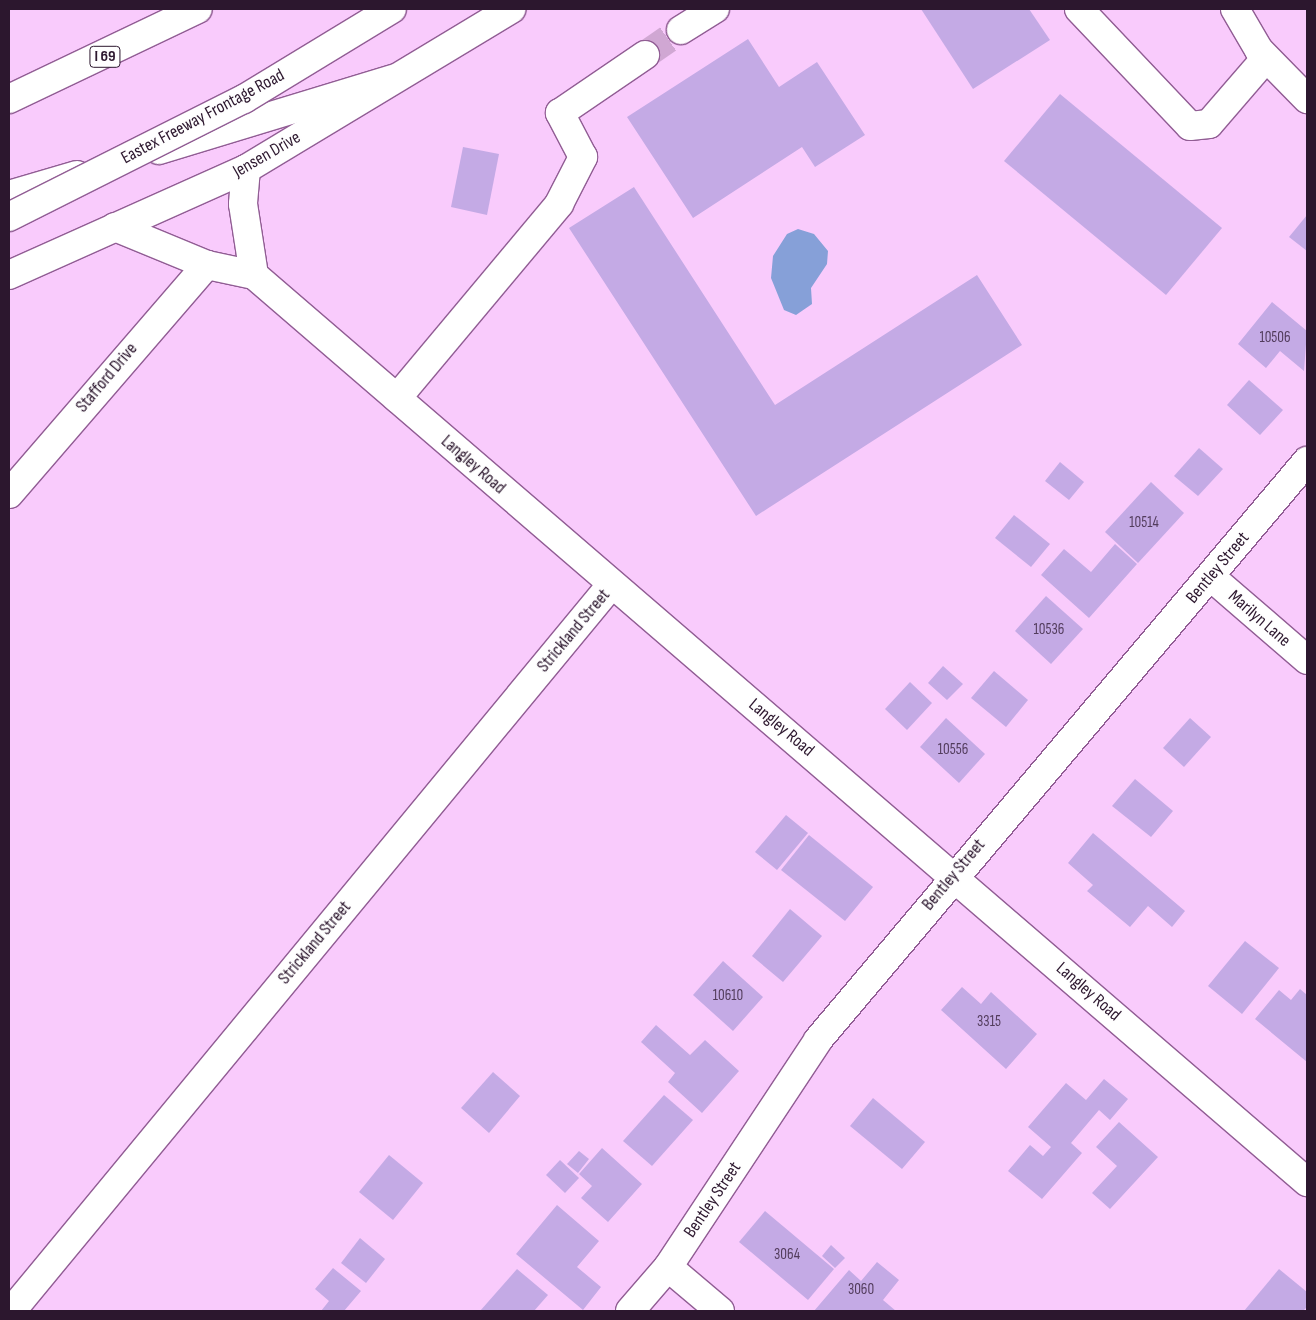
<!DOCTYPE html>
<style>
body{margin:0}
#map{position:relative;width:1316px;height:1320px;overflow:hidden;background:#f9cbfc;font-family:"Sofia Sans Condensed",sans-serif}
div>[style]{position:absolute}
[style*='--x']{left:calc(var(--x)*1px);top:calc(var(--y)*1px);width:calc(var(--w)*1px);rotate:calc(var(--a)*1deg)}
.water>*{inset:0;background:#86a0d8}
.building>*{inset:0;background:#c4aae5}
.minor-tunnel>*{height:28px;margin-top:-14px;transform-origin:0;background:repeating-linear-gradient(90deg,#d0a7d3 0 28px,transparent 0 42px)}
.roads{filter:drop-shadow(1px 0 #915d94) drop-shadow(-1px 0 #915d94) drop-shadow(0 1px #915d94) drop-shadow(0 -1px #915d94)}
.minor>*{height:28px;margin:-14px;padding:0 14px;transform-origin:14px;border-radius:14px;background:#fff}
.major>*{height:28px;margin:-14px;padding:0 14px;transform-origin:14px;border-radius:14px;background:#fff}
.highway>*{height:28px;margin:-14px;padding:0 14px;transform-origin:14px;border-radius:14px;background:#fff}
.bridges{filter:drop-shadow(1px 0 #915d94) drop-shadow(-1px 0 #915d94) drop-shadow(0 1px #915d94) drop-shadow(0 -1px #915d94)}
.major-bridge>*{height:28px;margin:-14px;padding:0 14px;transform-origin:14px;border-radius:14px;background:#fff}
span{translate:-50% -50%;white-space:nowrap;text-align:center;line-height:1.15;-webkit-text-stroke:4px #fefefe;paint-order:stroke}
.number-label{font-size:15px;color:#523c5c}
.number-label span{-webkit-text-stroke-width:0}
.shield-label span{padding:1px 4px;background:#fefefe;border:1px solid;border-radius:4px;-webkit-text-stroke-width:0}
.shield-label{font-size:16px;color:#2c172e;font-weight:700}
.street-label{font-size:18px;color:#2c172e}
.frame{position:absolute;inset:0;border:10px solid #2c172e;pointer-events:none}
</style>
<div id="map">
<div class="water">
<div style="clip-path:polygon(798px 229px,814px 234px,828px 251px,827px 264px,811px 288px,812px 304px,796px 315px,784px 310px,771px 278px,773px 256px,787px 234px)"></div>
</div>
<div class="building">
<div style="clip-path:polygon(921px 9px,1029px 9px,1050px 40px,973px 89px)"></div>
<div style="clip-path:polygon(748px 39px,779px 87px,817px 62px,865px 135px,815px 167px,802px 147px,693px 218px,627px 117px)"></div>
<div style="clip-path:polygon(1060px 94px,1222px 228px,1166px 295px,1004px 161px)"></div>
<div style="clip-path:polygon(463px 147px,499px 154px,487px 215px,451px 207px)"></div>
<div style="clip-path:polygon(634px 187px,775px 405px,977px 275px,1022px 345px,756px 516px,569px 228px)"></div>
<div style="clip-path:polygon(1307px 215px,1307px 251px,1289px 237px)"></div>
<div style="clip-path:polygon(1272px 302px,1307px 331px,1304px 371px,1280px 351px,1266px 368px,1238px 344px)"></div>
<div style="clip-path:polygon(1249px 380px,1283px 410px,1260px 435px,1227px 405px)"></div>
<div style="clip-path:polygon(1199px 448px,1223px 469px,1198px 496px,1174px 476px)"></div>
<div style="clip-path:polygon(1060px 462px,1084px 482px,1069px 500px,1045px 481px)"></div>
<div style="clip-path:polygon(1151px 482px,1184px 513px,1138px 563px,1105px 532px)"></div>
<div style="clip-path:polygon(1014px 515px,1050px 544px,1031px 567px,995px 538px)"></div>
<div style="clip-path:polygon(1115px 544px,1137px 564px,1089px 618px,1041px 575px,1064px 549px,1091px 572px)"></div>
<div style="clip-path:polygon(1046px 596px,1083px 629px,1051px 664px,1015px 631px)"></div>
<div style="clip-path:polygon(943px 666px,963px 684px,947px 700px,928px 683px)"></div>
<div style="clip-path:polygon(994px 671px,1028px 700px,1006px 727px,971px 698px)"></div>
<div style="clip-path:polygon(910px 682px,932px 703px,907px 730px,885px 709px)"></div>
<div style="clip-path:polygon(946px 718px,985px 754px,959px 783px,920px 747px)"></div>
<div style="clip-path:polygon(1190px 718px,1211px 737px,1184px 767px,1163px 748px)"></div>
<div style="clip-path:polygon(1135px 779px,1173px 811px,1151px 837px,1112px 806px)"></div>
<div style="clip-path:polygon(786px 815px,808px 833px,777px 870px,755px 852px)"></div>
<div style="clip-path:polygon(1093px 833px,1185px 911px,1172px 927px,1148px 906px,1130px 927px,1087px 891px,1093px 885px,1068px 863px)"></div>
<div style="clip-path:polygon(809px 835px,873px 887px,845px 921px,781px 870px)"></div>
<div style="clip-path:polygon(790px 909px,822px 936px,783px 982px,752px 956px)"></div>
<div style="clip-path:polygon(1245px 941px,1279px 968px,1242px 1014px,1208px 986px)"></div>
<div style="clip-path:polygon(723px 961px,763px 997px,733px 1031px,693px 995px)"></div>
<div style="clip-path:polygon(962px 987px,981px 1004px,991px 992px,1037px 1034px,1006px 1069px,941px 1010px)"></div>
<div style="clip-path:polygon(1300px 989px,1307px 995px,1307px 1062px,1255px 1019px,1279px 990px,1291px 1000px)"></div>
<div style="clip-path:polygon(656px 1025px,690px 1055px,705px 1040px,739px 1071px,702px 1113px,668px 1082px,675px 1073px,641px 1042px)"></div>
<div style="clip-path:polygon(493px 1072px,520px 1096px,489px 1133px,461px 1108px)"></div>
<div style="clip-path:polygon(1104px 1079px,1128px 1099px,1110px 1120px,1099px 1110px,1071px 1143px,1082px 1153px,1042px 1199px,1008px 1171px,1030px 1145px,1043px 1156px,1051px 1147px,1028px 1127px,1066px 1083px,1086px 1100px)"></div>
<div style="clip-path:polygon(664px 1095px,693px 1120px,652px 1166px,623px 1141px)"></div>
<div style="clip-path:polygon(873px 1098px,925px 1142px,902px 1169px,850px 1126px)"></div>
<div style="clip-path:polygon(1119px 1122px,1158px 1157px,1110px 1209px,1092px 1193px,1117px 1166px,1096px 1147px)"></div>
<div style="clip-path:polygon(602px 1148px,642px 1184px,608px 1222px,581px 1198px,592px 1186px,579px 1174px)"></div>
<div style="clip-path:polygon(579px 1151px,589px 1159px,578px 1173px,567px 1164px)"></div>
<div style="clip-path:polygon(389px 1155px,423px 1183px,393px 1220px,359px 1192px)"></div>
<div style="clip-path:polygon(560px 1160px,579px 1178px,565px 1193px,546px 1175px)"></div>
<div style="clip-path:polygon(557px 1205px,599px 1241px,577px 1267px,601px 1287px,583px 1310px,516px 1254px)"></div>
<div style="clip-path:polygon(765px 1211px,834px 1269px,808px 1300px,739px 1242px)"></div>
<div style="clip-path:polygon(360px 1238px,385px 1259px,366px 1283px,341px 1263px)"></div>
<div style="clip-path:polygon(831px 1245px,845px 1258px,835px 1268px,822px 1256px)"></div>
<div style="clip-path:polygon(877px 1262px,899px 1280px,883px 1300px,896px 1311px,814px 1311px,849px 1270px,861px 1281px)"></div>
<div style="clip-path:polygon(333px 1268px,361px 1291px,344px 1311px,321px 1311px,329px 1301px,315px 1289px)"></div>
<div style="clip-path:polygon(517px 1269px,548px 1295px,534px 1311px,480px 1311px)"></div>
<div style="clip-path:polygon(1279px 1269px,1307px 1292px,1307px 1307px,1303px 1311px,1244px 1311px)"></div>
</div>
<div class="minor-tunnel">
<div style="--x:645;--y:55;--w:44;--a:-34.8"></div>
</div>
<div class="roads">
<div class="minor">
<div style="--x:1079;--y:9;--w:161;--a:46.5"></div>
<div style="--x:1190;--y:126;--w:19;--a:-6"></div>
<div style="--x:1209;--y:124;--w:87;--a:-49.2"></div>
<div style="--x:1235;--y:9;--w:48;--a:59.7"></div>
<div style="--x:1259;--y:50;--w:69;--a:45.6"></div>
<div style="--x:681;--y:30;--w:40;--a:-32"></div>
<div style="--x:246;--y:169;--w:35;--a:95"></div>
<div style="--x:243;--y:204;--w:72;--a:81.2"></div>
<div style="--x:115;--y:227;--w:100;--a:22.4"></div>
<div style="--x:207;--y:265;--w:48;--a:12"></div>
<div style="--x:254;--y:275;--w:1390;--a:40.74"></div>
<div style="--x:397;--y:398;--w:253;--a:-50.1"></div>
<div style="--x:559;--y:204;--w:53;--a:-62.9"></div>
<div style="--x:583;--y:157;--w:50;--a:-117.6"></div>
<div style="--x:560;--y:113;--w:103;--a:-34.3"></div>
<div style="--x:9;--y:494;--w:303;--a:-49.2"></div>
<div style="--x:1211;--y:577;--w:127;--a:40.8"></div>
<div style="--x:668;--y:1267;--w:68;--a:40.2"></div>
<div style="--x:19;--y:1302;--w:931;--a:-50.45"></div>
<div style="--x:630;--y:1311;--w:58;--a:-49.2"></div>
<div style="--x:668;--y:1267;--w:272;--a:-56.5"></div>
<div style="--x:818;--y:1040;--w:758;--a:-49.82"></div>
</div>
<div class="major">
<div style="--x:9;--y:275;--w:260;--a:-24.1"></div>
<div style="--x:246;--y:169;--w:310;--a:-31.1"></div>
</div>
<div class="highway">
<div style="--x:9;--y:99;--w:209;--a:-25.5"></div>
<div style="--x:159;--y:150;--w:245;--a:-16.9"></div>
<div style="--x:9;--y:195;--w:71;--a:-16.4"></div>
</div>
</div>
<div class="bridges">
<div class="major-bridge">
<div style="--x:9;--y:217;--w:263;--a:-26.7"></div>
<div style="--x:244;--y:99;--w:173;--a:-31.3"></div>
</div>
</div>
<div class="number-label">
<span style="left:1275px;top:338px">10506</span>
<span style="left:1144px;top:523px">10514</span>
<span style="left:1049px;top:630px">10536</span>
<span style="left:953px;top:750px">10556</span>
<span style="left:728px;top:996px">10610</span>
<span style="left:989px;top:1022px">3315</span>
<span style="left:787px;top:1255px">3064</span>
<span style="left:861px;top:1290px">3060</span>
</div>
<div class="shield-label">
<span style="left:105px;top:57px">I 69</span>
</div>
<div class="street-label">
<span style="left:203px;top:117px;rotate:-28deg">Eastex Freeway Frontage Road</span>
<span style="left:267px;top:155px;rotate:-30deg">Jensen Drive</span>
<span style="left:107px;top:378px;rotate:-50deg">Stafford Drive</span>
<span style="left:473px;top:465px;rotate:41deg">Langley Road</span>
<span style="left:1218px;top:568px;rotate:-50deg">Bentley Street</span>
<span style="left:1259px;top:619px;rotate:41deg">Marilyn Lane</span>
<span style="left:574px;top:631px;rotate:-50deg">Strickland Street</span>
<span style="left:781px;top:728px;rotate:40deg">Langley Road</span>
<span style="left:954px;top:875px;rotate:-50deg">Bentley Street</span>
<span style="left:315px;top:943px;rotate:-50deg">Strickland Street</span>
<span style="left:1088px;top:992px;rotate:41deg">Langley Road</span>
<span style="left:713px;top:1200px;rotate:-56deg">Bentley Street</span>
</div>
<div class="frame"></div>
</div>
